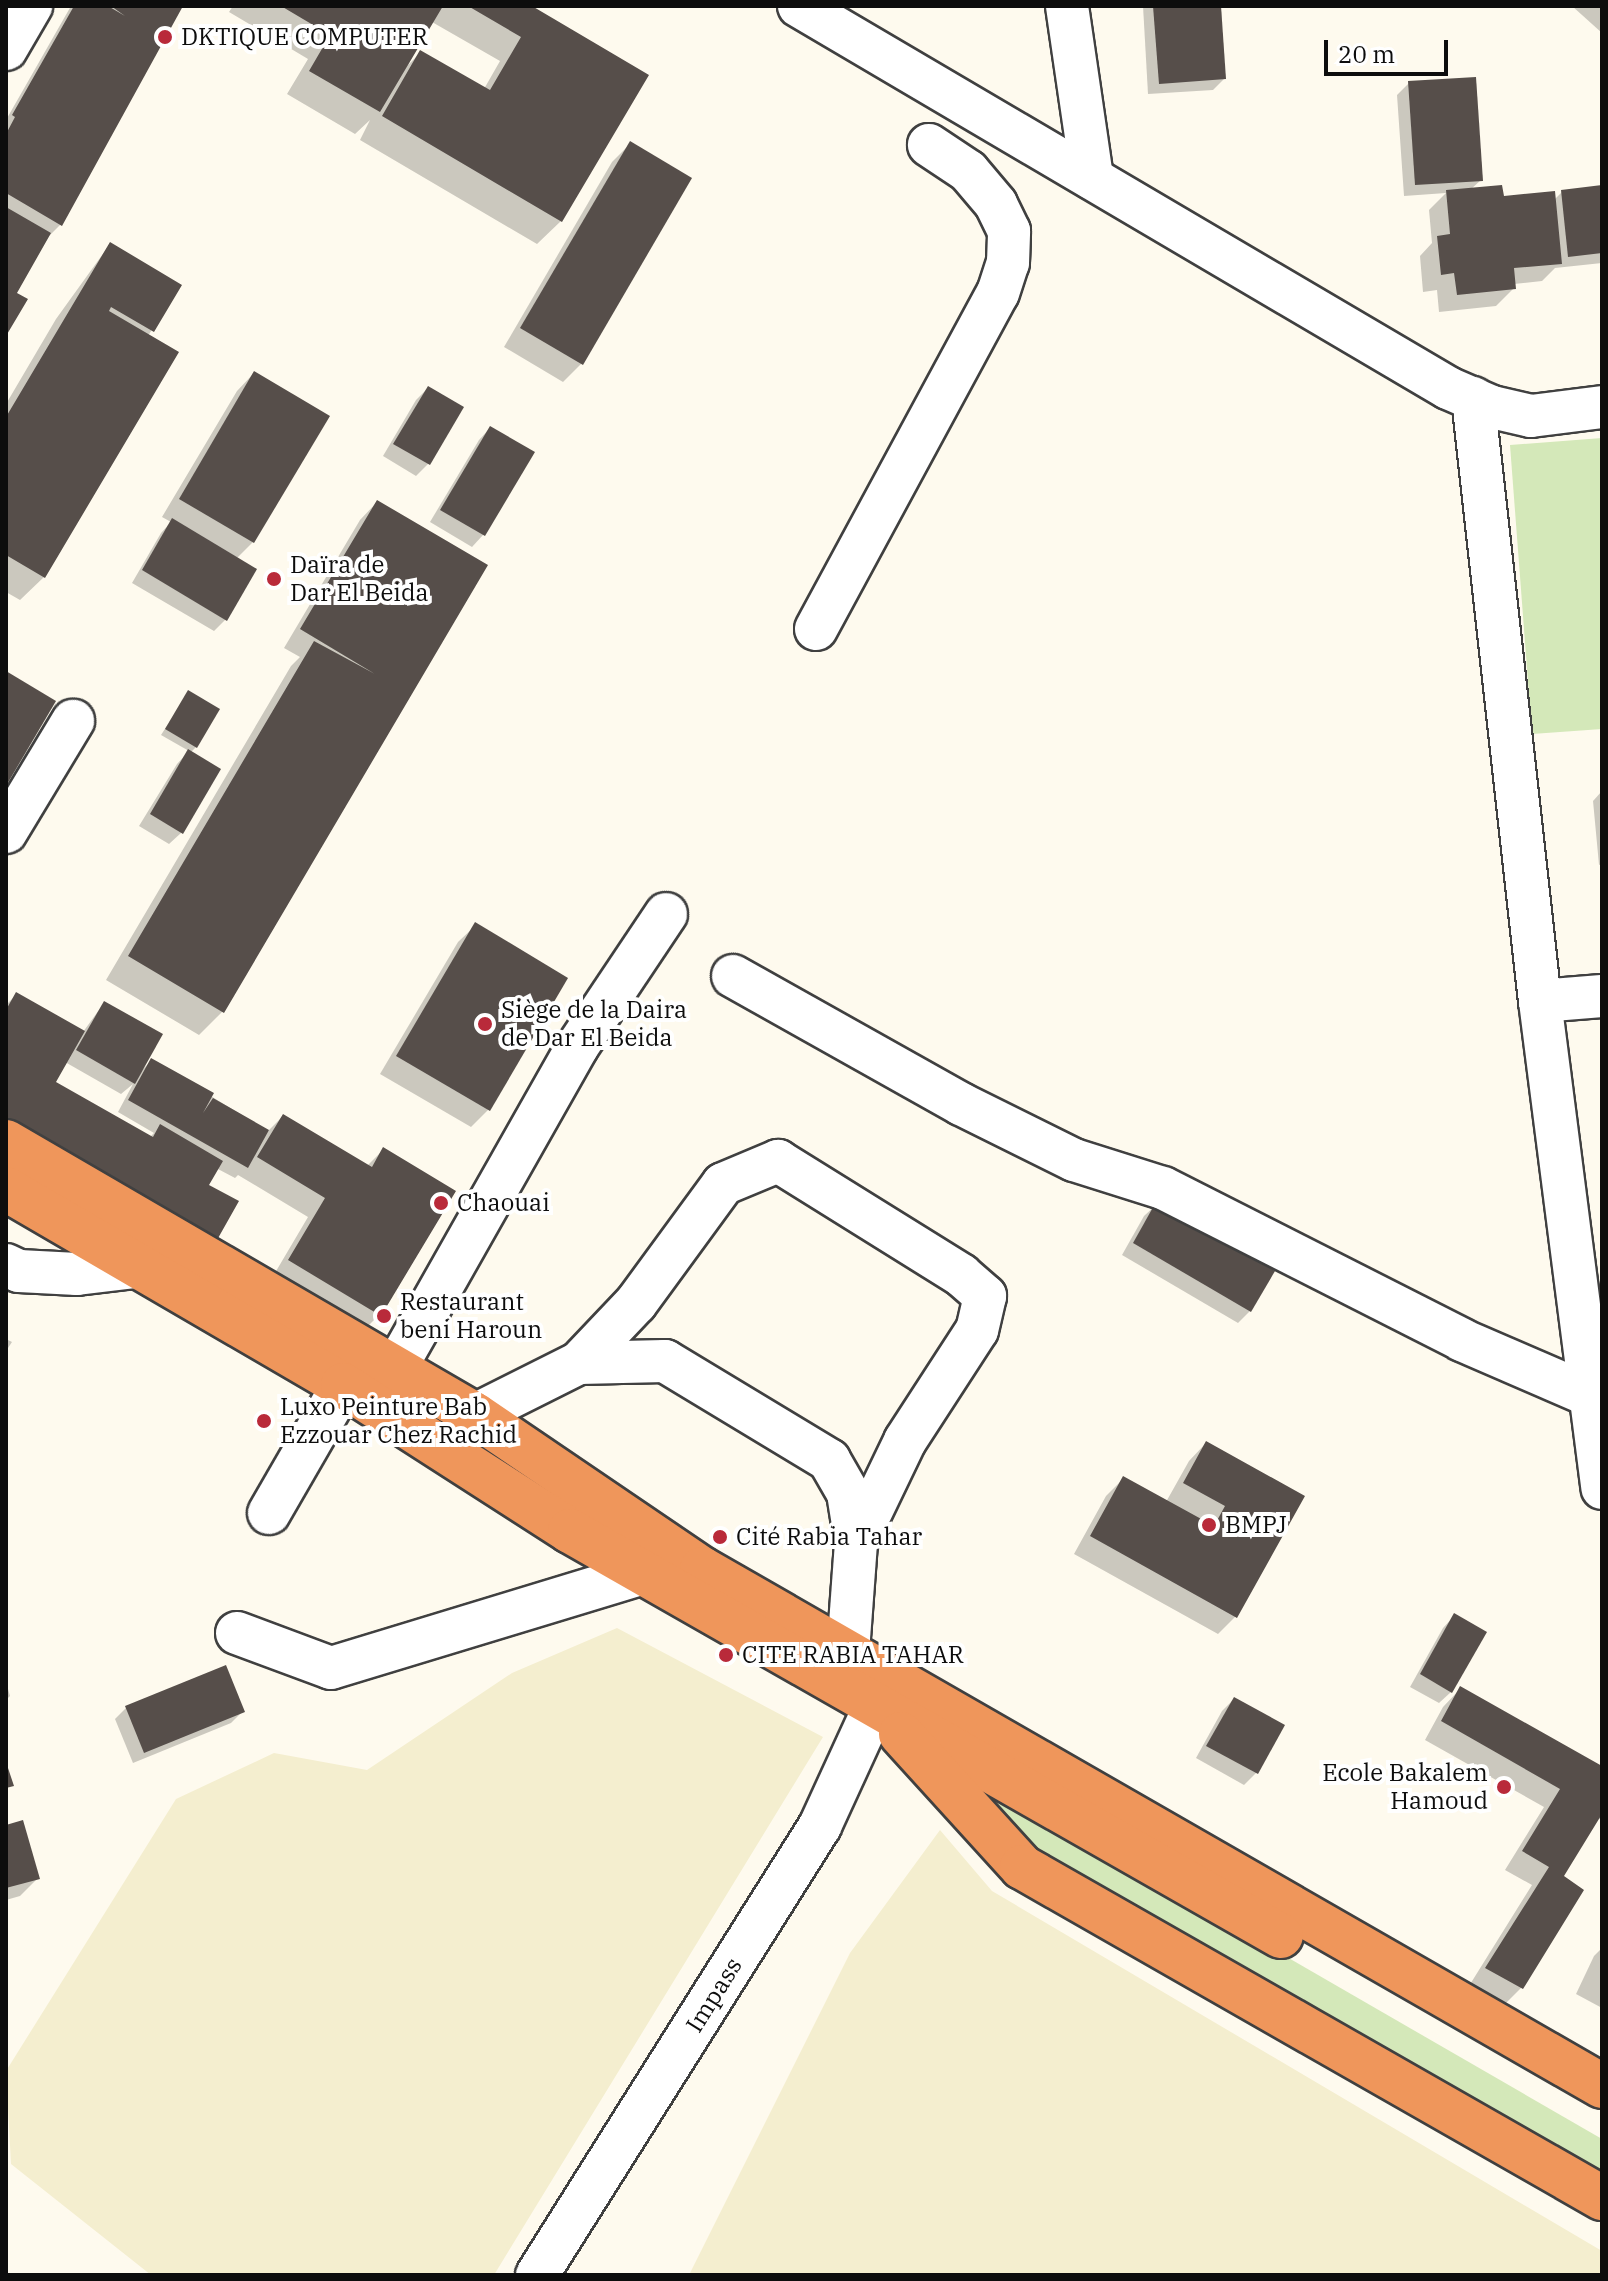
<!DOCTYPE html>
<meta charset="utf-8">
<style>
body{margin:0}
#map{position:relative;width:1608px;height:2281px;overflow:hidden;background:#fefaee;font-family:"IBM Plex Serif",serif}
div>[style]{position:absolute}
[style*='--x']{left:calc(var(--x)*1px);top:calc(var(--y)*1px);width:calc(var(--w)*1px);rotate:calc(var(--a)*1deg)}
.farmland>*{inset:0;background:#f4eecf}
.green>*{inset:0;background:#d4e8b9}
.shadow>*{inset:0;background:#0003}
.building>*{inset:0;background:#564e4a}
.roads{filter:drop-shadow(2px 0 #404040) drop-shadow(-2px 0 #404040) drop-shadow(0 2px #404040) drop-shadow(0 -2px #404040)}
.minor>*{height:42px;margin:-21px;padding:0 21px;transform-origin:21px;border-radius:21px;background:#fff}
.highway>*{height:44px;margin:-22px;padding:0 22px;transform-origin:22px;border-radius:22px;background:#ef965b}
.dots>*{width:22px;height:22px;translate:-50% -50%;box-sizing:border-box;border:4px solid #fff;border-radius:50%}
span{translate:-50% -50%;white-space:nowrap;text-align:center;line-height:1.15;-webkit-text-stroke:8px #fff;paint-order:stroke}
.poi-label{font-size:24px;color:#0d0d0d}
.left{translate:0 -50%;text-align:left}
.right{translate:-100% -50%;text-align:right}
.street-label{font-size:24px;color:#0d0d0d}
.frame{position:absolute;inset:0;border:8px solid #0d0d0d;pointer-events:none}
.scale{position:absolute;left:1324px;top:40px;width:124px;height:36px;box-sizing:border-box;border:4px solid #0d0d0d;border-top:0;padding-left:10px;font-size:24px;line-height:28px;white-space:nowrap;color:#0d0d0d;-webkit-text-stroke:6px #fff;paint-order:stroke}
</style>
<div id="map">
<div class="farmland">
<div style="clip-path:polygon(617px 1628px,823px 1737px,494px 2275px,151px 2275px,11px 2164px,6px 2071px,176px 1799px,274px 1753px,367px 1770px,512px 1673px)"></div>
<div style="clip-path:polygon(940px 1830px,992px 1891px,1602px 2251px,1602px 2275px,689px 2275px,850px 1953px)"></div>
</div>
<div class="green">
<div style="clip-path:polygon(1602px 438px,1602px 729px,1532px 734px,1510px 445px)"></div>
<div style="clip-path:polygon(939px 1756px,1602px 2139px,1602px 2182px,1045px 1869px)"></div>
</div>
<div class="shadow">
<div style="clip-path:polygon(71px 6px,181px 6px,61px 224px,49px 236px,16px 292px,6px 333px,6px 120px)"></div>
<div style="clip-path:polygon(evenodd,233px 6px,528px 6px,561px 221px,537px 244px,360px 140px,370px 120px,355px 134px,287px 94px,308px 59px,229px 12px,233px 6px,432px 22px,500px 61px,484px 89px,421px 52px,408px 65px,432px 22px)"></div>
<div style="clip-path:polygon(1143px 6px,1221px 6px,1224px 79px,1213px 90px,1148px 94px)"></div>
<div style="clip-path:polygon(1572px 6px,1602px 6px,1602px 33px)"></div>
<div style="clip-path:polygon(1409px 83px,1481px 180px,1470px 190px,1502px 199px,1554px 200px,1562px 192px,1602px 187px,1602px 263px,1555px 268px,1542px 281px,1514px 284px,1514px 288px,1496px 306px,1439px 312px,1437px 290px,1423px 292px,1420px 256px,1432px 243px,1429px 210px,1446px 193px,1404px 196px,1397px 95px)"></div>
<div style="clip-path:polygon(630px 144px,690px 179px,581px 364px,563px 382px,504px 347px,612px 162px)"></div>
<div style="clip-path:polygon(110px 244px,179px 286px,148px 336px,44px 577px,20px 600px,6px 592px,6px 404px,56px 319px)"></div>
<div style="clip-path:polygon(254px 373px,327px 416px,253px 542px,236px 559px,225px 620px,214px 631px,132px 583px,161px 533px,171px 522px,162px 517px,237px 391px)"></div>
<div style="clip-path:polygon(428px 388px,461px 408px,428px 464px,416px 476px,383px 456px,416px 400px)"></div>
<div style="clip-path:polygon(490px 428px,483px 535px,472px 547px,430px 522px,479px 440px)"></div>
<div style="clip-path:polygon(377px 502px,409px 694px,222px 1012px,199px 1035px,106px 980px,291px 666px,300px 657px,284px 648px,360px 520px)"></div>
<div style="clip-path:polygon(188px 693px,196px 747px,190px 753px,181px 833px,169px 844px,139px 826px,177px 764px,189px 751px,161px 735px)"></div>
<div style="clip-path:polygon(1602px 791px,1602px 864px,1599px 865px,1593px 801px)"></div>
<div style="clip-path:polygon(476px 925px,488px 1110px,471px 1127px,380px 1074px,458px 942px)"></div>
<div style="clip-path:polygon(evenodd,16px 995px,83px 1032px,104px 1003px,141px 1071px,152px 1060px,268px 1131px,283px 1116px,367px 1166px,383px 1150px,380px 1314px,362px 1332px,272px 1278px,308px 1217px,238px 1175px,235px 1178px,216px 1168px,6px 1147px,6px 1005px,16px 995px,65px 1062px,121px 1094px,133px 1084px,118px 1112px,154px 1133px,150px 1137px,53px 1082px,65px 1062px)"></div>
<div style="clip-path:polygon(1156px 1205px,1250px 1311px,1238px 1323px,1122px 1255px,1144px 1216px)"></div>
<div style="clip-path:polygon(6px 1339px,12px 1342px,6px 1351px)"></div>
<div style="clip-path:polygon(1206px 1443px,1302px 1497px,1236px 1616px,1218px 1634px,1074px 1554px,1106px 1496px,1124px 1478px,1166px 1502px,1189px 1461px)"></div>
<div style="clip-path:polygon(1454px 1616px,1451px 1692px,1439px 1703px,1410px 1687px,1443px 1628px)"></div>
<div style="clip-path:polygon(6px 1682px,10px 1696px,6px 1700px)"></div>
<div style="clip-path:polygon(1460px 1689px,1602px 1768px,1602px 1820px,1597px 1818px,1561px 1877px,1582px 1891px,1521px 1988px,1503px 2006px,1469px 1986px,1532px 1885px,1505px 1870px,1544px 1807px,1425px 1740px,1443px 1707px)"></div>
<div style="clip-path:polygon(1234px 1699px,1282px 1726px,1256px 1773px,1244px 1785px,1196px 1758px,1222px 1711px)"></div>
<div style="clip-path:polygon(126px 1708px,243px 1711px,231px 1723px,133px 1763px,115px 1719px)"></div>
<div style="clip-path:polygon(6px 1827px,38px 1878px,20px 1896px,6px 1900px)"></div>
<div style="clip-path:polygon(1602px 1948px,1602px 2008px,1576px 1994px,1594px 1956px)"></div>
</div>
<div class="building">
<div style="clip-path:polygon(74px 6px,108px 6px,125px 16px,111px 6px,183px 6px,62px 226px,6px 193px,6px 134px,15px 117px,12px 115px)"></div>
<div style="clip-path:polygon(281px 6px,443px 6px,380px 112px,309px 71px,330px 35px)"></div>
<div style="clip-path:polygon(468px 6px,532px 6px,649px 75px,562px 222px,382px 116px,420px 50px,490px 90px,521px 37px)"></div>
<div style="clip-path:polygon(1153px 6px,1221px 6px,1226px 79px,1159px 84px)"></div>
<div style="clip-path:polygon(1476px 77px,1483px 181px,1415px 185px,1408px 81px)"></div>
<div style="clip-path:polygon(630px 141px,692px 178px,583px 365px,520px 328px)"></div>
<div style="clip-path:polygon(1502px 185px,1504px 196px,1555px 191px,1562px 264px,1514px 268px,1516px 289px,1457px 295px,1454px 273px,1441px 275px,1437px 236px,1450px 234px,1446px 190px)"></div>
<div style="clip-path:polygon(1602px 185px,1602px 253px,1568px 257px,1561px 190px)"></div>
<div style="clip-path:polygon(6px 207px,51px 233px,17px 293px,28px 299px,6px 336px)"></div>
<div style="clip-path:polygon(110px 242px,182px 285px,154px 332px,111px 307px,109px 311px,179px 352px,45px 578px,6px 555px,6px 417px)"></div>
<div style="clip-path:polygon(254px 371px,330px 416px,254px 543px,179px 499px)"></div>
<div style="clip-path:polygon(428px 386px,464px 407px,430px 465px,393px 444px)"></div>
<div style="clip-path:polygon(490px 426px,535px 452px,485px 536px,440px 510px)"></div>
<div style="clip-path:polygon(377px 500px,488px 565px,224px 1013px,128px 956px,314px 641px,375px 674px,300px 629px)"></div>
<div style="clip-path:polygon(172px 518px,257px 569px,227px 621px,142px 570px)"></div>
<div style="clip-path:polygon(6px 671px,56px 701px,6px 786px)"></div>
<div style="clip-path:polygon(188px 690px,220px 709px,197px 748px,165px 729px)"></div>
<div style="clip-path:polygon(188px 749px,221px 769px,183px 834px,150px 814px)"></div>
<div style="clip-path:polygon(475px 922px,568px 978px,490px 1111px,396px 1056px)"></div>
<div style="clip-path:polygon(16px 992px,85px 1031px,56px 1082px,153px 1137px,160px 1124px,223px 1161px,209px 1185px,239px 1201px,217px 1240px,6px 1120px,6px 1010px)"></div>
<div style="clip-path:polygon(104px 1001px,163px 1034px,135px 1084px,76px 1050px)"></div>
<div style="clip-path:polygon(151px 1058px,214px 1093px,203px 1113px,213px 1098px,269px 1130px,248px 1168px,128px 1100px)"></div>
<div style="clip-path:polygon(283px 1114px,372px 1167px,383px 1147px,456px 1191px,381px 1316px,288px 1260px,325px 1198px,257px 1157px)"></div>
<div style="clip-path:polygon(1156px 1202px,1275px 1271px,1251px 1312px,1133px 1243px)"></div>
<div style="clip-path:polygon(1206px 1441px,1305px 1496px,1237px 1618px,1090px 1536px,1123px 1476px,1214px 1526px,1225px 1506px,1183px 1483px)"></div>
<div style="clip-path:polygon(1454px 1613px,1487px 1632px,1452px 1693px,1420px 1674px)"></div>
<div style="clip-path:polygon(226px 1665px,245px 1712px,144px 1753px,125px 1706px)"></div>
<div style="clip-path:polygon(1460px 1686px,1602px 1766px,1602px 1814px,1564px 1876px,1584px 1890px,1523px 1989px,1485px 1968px,1549px 1867px,1522px 1851px,1560px 1789px,1441px 1721px)"></div>
<div style="clip-path:polygon(1234px 1697px,1285px 1725px,1258px 1774px,1206px 1746px)"></div>
<div style="clip-path:polygon(6px 1762px,14px 1786px,6px 1788px)"></div>
<div style="clip-path:polygon(23px 1820px,40px 1879px,6px 1888px,6px 1825px)"></div>
</div>
<div class="roads">
<div class="minor">
<div style="--x:799;--y:6;--w:753;--a:30.48"></div>
<div style="--x:1448;--y:388;--w:48;--a:23.4"></div>
<div style="--x:1492;--y:407;--w:40;--a:13"></div>
<div style="--x:1531;--y:416;--w:72;--a:-7.2"></div>
<div style="--x:1067;--y:6;--w:174;--a:81.7"></div>
<div style="--x:6;--y:49;--w:50;--a:-59.8"></div>
<div style="--x:1473;--y:398;--w:607;--a:83.66"></div>
<div style="--x:1540;--y:1001;--w:491;--a:82.7"></div>
<div style="--x:816;--y:629;--w:382;--a:-61.6"></div>
<div style="--x:998;--y:293;--w:32;--a:-72"></div>
<div style="--x:1008;--y:263;--w:32;--a:-88"></div>
<div style="--x:1009;--y:231;--w:30;--a:-116"></div>
<div style="--x:996;--y:204;--w:43;--a:-130.3"></div>
<div style="--x:968;--y:171;--w:47;--a:-146.3"></div>
<div style="--x:6;--y:832;--w:130;--a:-58.9"></div>
<div style="--x:733;--y:976;--w:261;--a:29.3"></div>
<div style="--x:961;--y:1104;--w:126;--a:26.4"></div>
<div style="--x:1074;--y:1160;--w:93;--a:17.5"></div>
<div style="--x:1163;--y:1188;--w:335;--a:26.9"></div>
<div style="--x:1462;--y:1340;--w:136;--a:23.4"></div>
<div style="--x:1540;--y:1001;--w:62;--a:-4.6"></div>
<div style="--x:6;--y:1265;--w:14;--a:25"></div>
<div style="--x:19;--y:1271;--w:58;--a:3"></div>
<div style="--x:77;--y:1274;--w:65;--a:-7"></div>
<div style="--x:579;--y:1363;--w:83;--a:-46.5"></div>
<div style="--x:636;--y:1303;--w:147;--a:-53.8"></div>
<div style="--x:723;--y:1184;--w:60;--a:-22.7"></div>
<div style="--x:778;--y:1161;--w:216;--a:31.9"></div>
<div style="--x:961;--y:1275;--w:32;--a:41"></div>
<div style="--x:985;--y:1296;--w:35;--a:103"></div>
<div style="--x:977;--y:1330;--w:132;--a:123"></div>
<div style="--x:905;--y:1441;--w:113;--a:115.7"></div>
<div style="--x:395;--y:1369;--w:370;--a:-60.5"></div>
<div style="--x:577;--y:1047;--w:160;--a:-56.2"></div>
<div style="--x:475;--y:1415;--w:116;--a:-26.6"></div>
<div style="--x:579;--y:1363;--w:86;--a:-1.3"></div>
<div style="--x:665;--y:1361;--w:192;--a:31.1"></div>
<div style="--x:829;--y:1460;--w:38;--a:60"></div>
<div style="--x:848;--y:1493;--w:51;--a:80.9"></div>
<div style="--x:856;--y:1543;--w:108;--a:94.2"></div>
<div style="--x:269;--y:1513;--w:148;--a:-60"></div>
<div style="--x:237;--y:1633;--w:100;--a:20.4"></div>
<div style="--x:331;--y:1668;--w:327;--a:-16.9"></div>
<div style="--x:537;--y:2275;--w:531;--a:-57.78"></div>
<div style="--x:820;--y:1826;--w:132;--a:-65.4"></div>
</div>
<div class="highway">
<div style="--x:6;--y:1142;--w:543;--a:30.2"></div>
<div style="--x:475;--y:1415;--w:274;--a:34.2"></div>
<div style="--x:702;--y:1569;--w:1038;--a:29.87"></div>
<div style="--x:6;--y:1189;--w:390;--a:30.2"></div>
<div style="--x:343;--y:1385;--w:270;--a:32.7"></div>
<div style="--x:570;--y:1531;--w:818;--a:29.67"></div>
<div style="--x:901;--y:1734;--w:180;--a:47.7"></div>
<div style="--x:1022;--y:1867;--w:668;--a:29.71"></div>
</div>
</div>
<div class="dots">
<div style="left:165px;top:37px;background:#b92a3a"></div>
<div style="left:274px;top:579px;background:#b92a3a"></div>
<div style="left:485px;top:1024px;background:#b92a3a"></div>
<div style="left:441px;top:1203px;background:#b92a3a"></div>
<div style="left:384px;top:1316px;background:#b92a3a"></div>
<div style="left:264px;top:1421px;background:#b92a3a"></div>
<div style="left:1209px;top:1525px;background:#b92a3a"></div>
<div style="left:720px;top:1537px;background:#b92a3a"></div>
<div style="left:726px;top:1655px;background:#b92a3a"></div>
<div style="left:1504px;top:1787px;background:#b92a3a"></div>
</div>
<div class="poi-label">
<span class="left" style="left:181px;top:37px">DKTIQUE COMPUTER</span>
<span class="left" style="left:290px;top:579px">Daïra de<br>Dar El Beida</span>
<span class="left" style="left:501px;top:1024px">Siège de la Daira<br>de Dar El Beida</span>
<span class="left" style="left:457px;top:1203px">Chaouai</span>
<span class="left" style="left:400px;top:1316px">Restaurant<br>beni Haroun</span>
<span class="left" style="left:280px;top:1421px">Luxo Peinture Bab<br>Ezzouar Chez Rachid</span>
<span class="left" style="left:1225px;top:1525px">BMPJ</span>
<span class="left" style="left:736px;top:1537px">Cité Rabia Tahar</span>
<span class="left" style="left:742px;top:1655px">CITE RABIA TAHAR</span>
<span class="right" style="left:1488px;top:1787px">Ecole Bakalem<br>Hamoud</span>
</div>
<div class="street-label">
<span style="left:714px;top:1995px;rotate:-58deg">Impass</span>
</div>
<div class="frame"></div>
<div class="scale">20 m</div>
</div>
